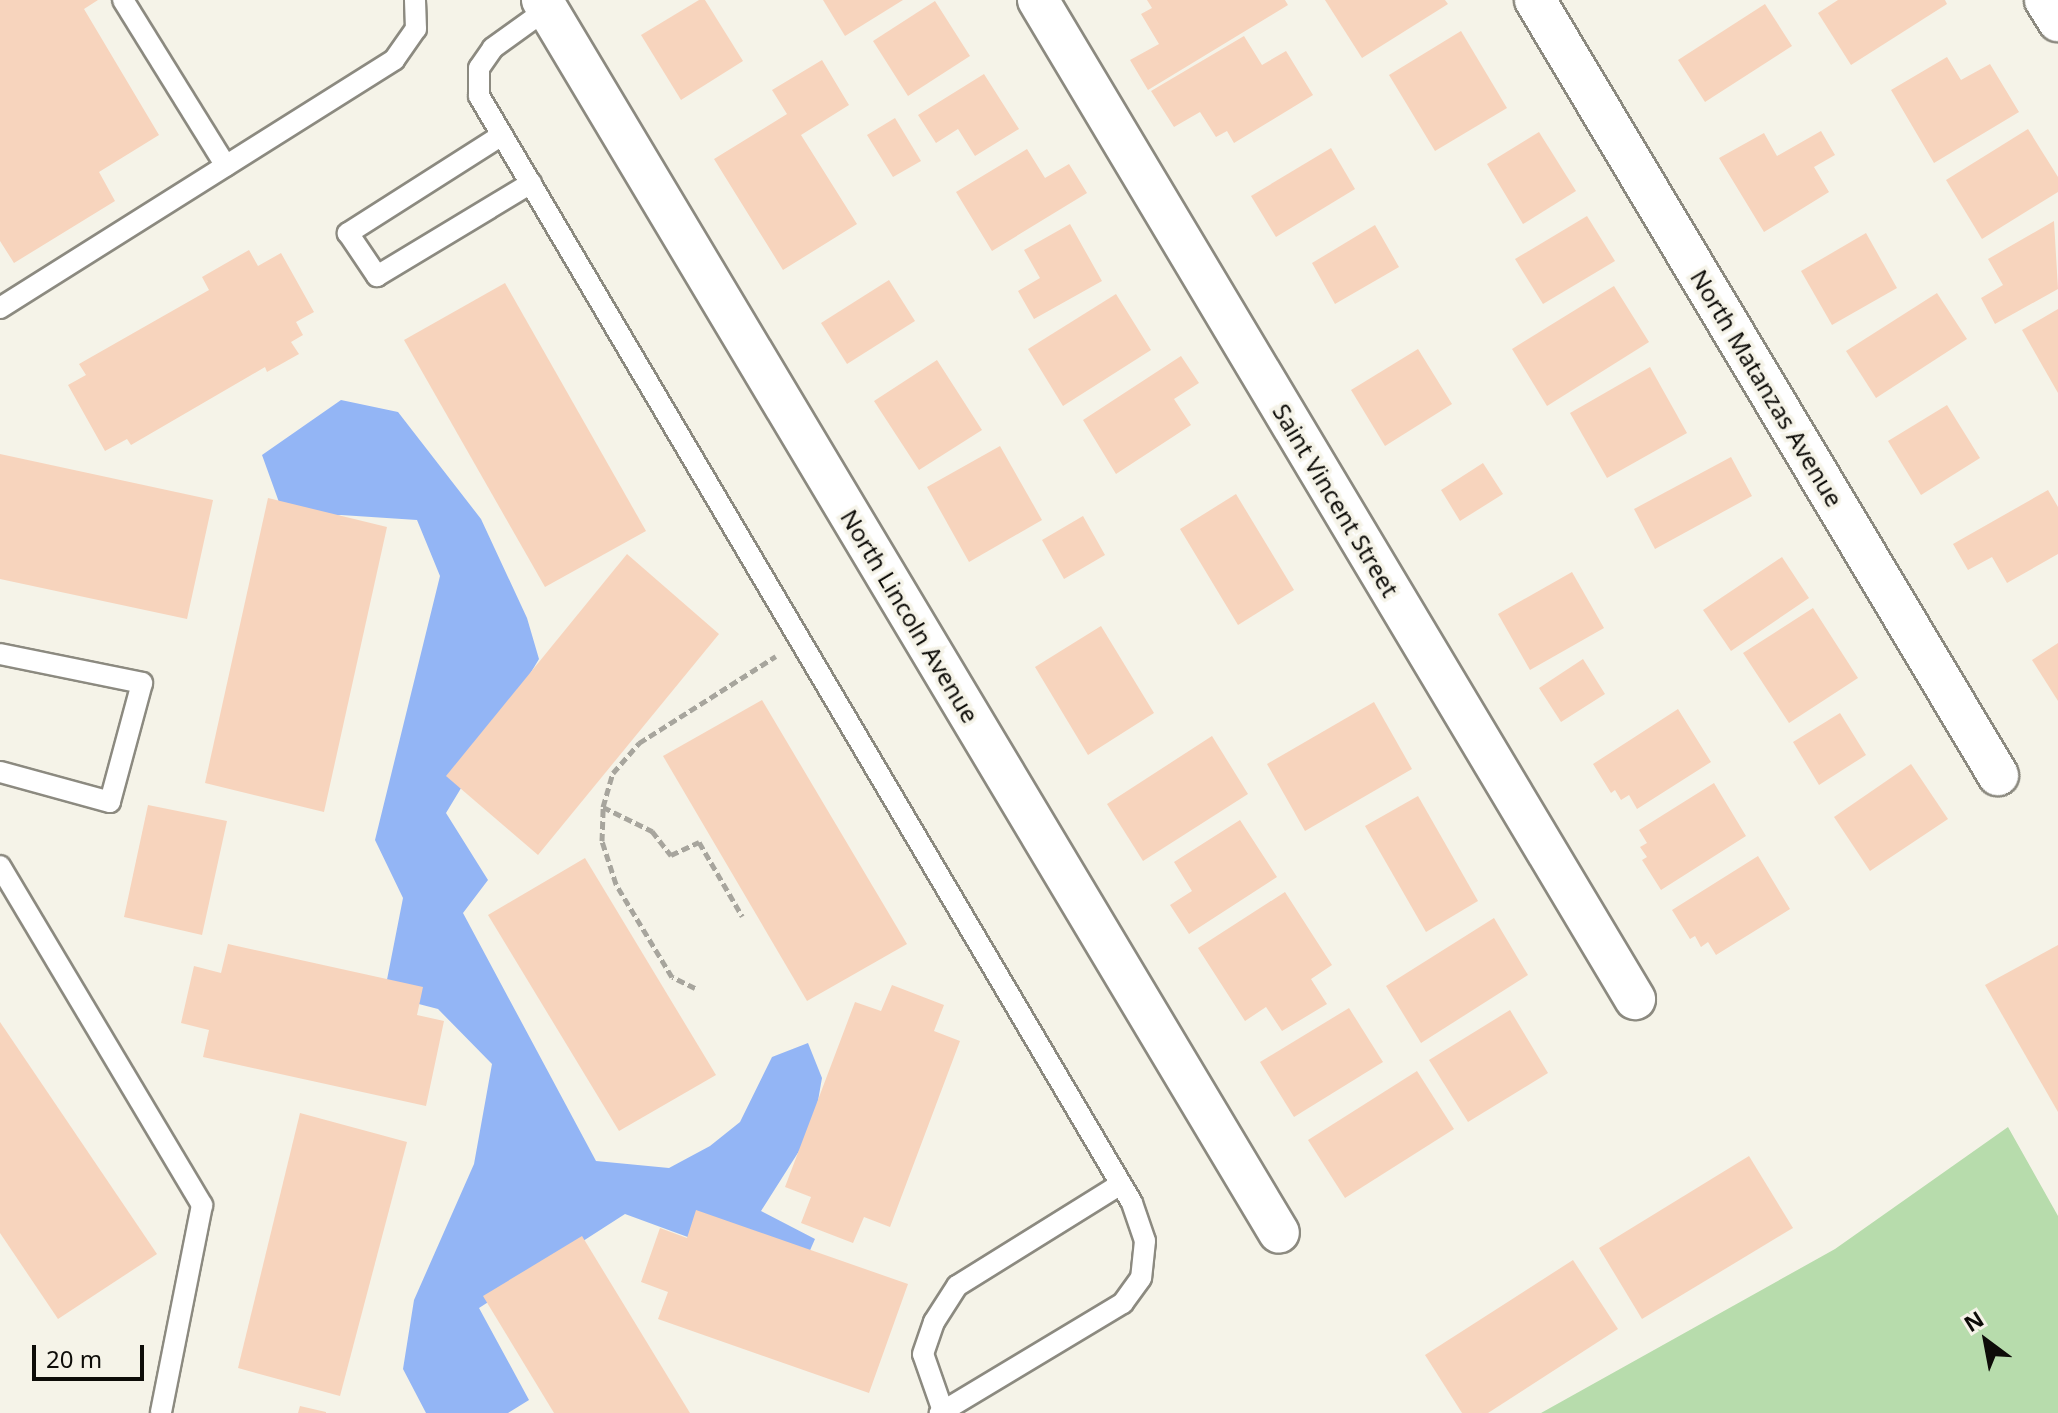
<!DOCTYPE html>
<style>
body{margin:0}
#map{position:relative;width:2058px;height:1413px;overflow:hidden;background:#f5f3e8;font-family:"Noto Sans",sans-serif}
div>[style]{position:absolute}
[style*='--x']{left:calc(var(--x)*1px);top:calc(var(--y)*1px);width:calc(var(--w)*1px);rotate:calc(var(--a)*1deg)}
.green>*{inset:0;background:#b7dcac}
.water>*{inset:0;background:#93b5f5}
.building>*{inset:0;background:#f7d4bd}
.path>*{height:5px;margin-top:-2.5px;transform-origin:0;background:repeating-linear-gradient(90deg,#a7a59d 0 8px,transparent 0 12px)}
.roads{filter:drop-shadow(2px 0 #8c8a80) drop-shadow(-2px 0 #8c8a80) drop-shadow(0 2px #8c8a80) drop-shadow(0 -2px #8c8a80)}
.service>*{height:20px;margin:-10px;padding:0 10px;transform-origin:10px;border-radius:10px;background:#fff}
.minor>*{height:40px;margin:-20px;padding:0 20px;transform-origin:20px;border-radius:20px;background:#fff}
span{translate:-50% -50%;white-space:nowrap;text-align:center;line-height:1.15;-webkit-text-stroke:7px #f5f3e8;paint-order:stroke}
.street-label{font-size:24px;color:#0d0c08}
.north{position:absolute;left:1946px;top:1301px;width:80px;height:80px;-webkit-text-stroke:6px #f5f3e8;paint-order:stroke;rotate:328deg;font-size:22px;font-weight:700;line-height:32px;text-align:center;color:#0d0c08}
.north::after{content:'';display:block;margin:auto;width:28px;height:36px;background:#0d0c08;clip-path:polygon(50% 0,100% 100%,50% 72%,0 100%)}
.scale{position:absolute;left:32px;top:1345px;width:112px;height:36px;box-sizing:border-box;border:4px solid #0d0c08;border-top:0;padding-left:10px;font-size:24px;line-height:28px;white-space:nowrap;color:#0d0c08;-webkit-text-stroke:6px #f5f3e8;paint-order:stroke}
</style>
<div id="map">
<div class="green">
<div style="clip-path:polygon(2008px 1127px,2058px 1216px,2058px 1413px,1541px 1413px,1835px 1249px)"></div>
</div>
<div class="water">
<div style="clip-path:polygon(341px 400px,398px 412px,481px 519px,527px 618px,539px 659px,446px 813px,488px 880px,463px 913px,596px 1161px,669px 1168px,710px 1146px,740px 1122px,772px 1057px,808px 1043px,822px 1078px,813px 1129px,761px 1211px,815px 1239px,804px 1264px,745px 1258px,625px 1214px,479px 1308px,529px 1400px,508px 1413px,426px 1413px,403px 1369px,414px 1300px,474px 1164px,492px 1064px,438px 1009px,384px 995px,403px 898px,375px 840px,440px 576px,417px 520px,341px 515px,298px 520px,280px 505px,262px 455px)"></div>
</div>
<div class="building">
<div style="clip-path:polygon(0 0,98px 0,84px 9px,159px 135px,99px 172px,115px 201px,14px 263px,0 241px)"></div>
<div style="clip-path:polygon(699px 0,705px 0,743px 61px,681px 100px,641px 35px)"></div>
<div style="clip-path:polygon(823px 0,903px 0,845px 36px)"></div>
<div style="clip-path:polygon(1147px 0,1285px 0,1288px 5px,1148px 90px,1130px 60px,1159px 44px,1141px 14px,1152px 8px)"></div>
<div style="clip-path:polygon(1325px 0,1445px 0,1448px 4px,1362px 58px)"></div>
<div style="clip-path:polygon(1838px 0,1945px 0,1947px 4px,1851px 65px,1818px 13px)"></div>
<div style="clip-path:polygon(935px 1px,970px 56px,908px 96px,873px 41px)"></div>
<div style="clip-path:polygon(1765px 4px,1792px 46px,1705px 102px,1678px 60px)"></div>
<div style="clip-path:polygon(1461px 31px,1507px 108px,1435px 151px,1389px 75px)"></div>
<div style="clip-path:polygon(1244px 36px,1262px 65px,1286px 51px,1313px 95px,1234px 143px,1227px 131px,1216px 137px,1200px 112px,1174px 127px,1151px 91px)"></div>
<div style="clip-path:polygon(1947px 57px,1961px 80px,1990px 64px,2019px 112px,1934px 163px,1891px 90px)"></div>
<div style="clip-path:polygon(822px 60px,849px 105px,801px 135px,857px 224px,783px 270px,714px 159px,787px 114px,772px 90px)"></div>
<div style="clip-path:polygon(984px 74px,1019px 129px,975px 156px,958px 129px,936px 143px,918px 115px)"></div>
<div style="clip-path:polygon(895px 118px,921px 161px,893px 177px,867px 135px)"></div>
<div style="clip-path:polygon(2028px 129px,2058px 177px,2058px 192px,1982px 239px,1946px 180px)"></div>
<div style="clip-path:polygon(1821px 131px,1835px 155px,1814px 167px,1829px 192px,1764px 232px,1719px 158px,1764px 133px,1777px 156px)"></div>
<div style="clip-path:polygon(1539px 132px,1576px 191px,1523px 224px,1487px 164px)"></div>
<div style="clip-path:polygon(1331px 148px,1355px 189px,1276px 237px,1251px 196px)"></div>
<div style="clip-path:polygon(1027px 149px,1045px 178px,1069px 164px,1087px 193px,992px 251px,956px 192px)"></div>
<div style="clip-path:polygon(1587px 216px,1615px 261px,1543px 304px,1515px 259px)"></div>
<div style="clip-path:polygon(2054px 221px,2058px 289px,1995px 324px,1981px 298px,2003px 285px,1988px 259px)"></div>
<div style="clip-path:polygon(1070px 224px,1102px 281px,1034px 319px,1018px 291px,1040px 278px,1024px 250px)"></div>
<div style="clip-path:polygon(1375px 225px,1399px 267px,1335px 304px,1312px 263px)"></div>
<div style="clip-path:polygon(1866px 233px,1897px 288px,1832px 325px,1801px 271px)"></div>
<div style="clip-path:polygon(249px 250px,258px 266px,281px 253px,314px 312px,296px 322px,303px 335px,291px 342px,299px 354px,267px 372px,265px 367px,131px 445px,127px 439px,105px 451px,68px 385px,86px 375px,79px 364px,209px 290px,202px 277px)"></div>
<div style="clip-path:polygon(889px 280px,915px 321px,847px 364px,821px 323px)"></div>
<div style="clip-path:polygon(505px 283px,646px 531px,545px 587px,404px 340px)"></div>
<div style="clip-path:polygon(1614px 286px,1649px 342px,1547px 406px,1512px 349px)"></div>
<div style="clip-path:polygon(1937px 293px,1967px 339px,1876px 398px,1846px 351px)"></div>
<div style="clip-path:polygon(1116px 294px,1151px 350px,1063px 406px,1028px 349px)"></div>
<div style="clip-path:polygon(2058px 309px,2058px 393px,2022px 330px)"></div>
<div style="clip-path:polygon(1418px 349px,1452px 404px,1385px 446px,1351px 390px)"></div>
<div style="clip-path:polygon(1181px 356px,1199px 383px,1174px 399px,1191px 425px,1116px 474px,1083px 420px)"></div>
<div style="clip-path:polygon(937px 360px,982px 430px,919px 470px,874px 401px)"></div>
<div style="clip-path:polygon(1650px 367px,1687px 433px,1607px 478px,1570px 413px)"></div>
<div style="clip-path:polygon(1947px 405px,1980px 458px,1921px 495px,1888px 441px)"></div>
<div style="clip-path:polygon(1000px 446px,1042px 520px,969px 562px,927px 487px)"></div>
<div style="clip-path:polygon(0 454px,213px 500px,187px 619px,0 579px)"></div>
<div style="clip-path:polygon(1731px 457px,1752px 496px,1655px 549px,1634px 509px)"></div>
<div style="clip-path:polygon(1483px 463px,1503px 494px,1460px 521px,1441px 490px)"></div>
<div style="clip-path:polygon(2048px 490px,2058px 507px,2058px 554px,2007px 583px,1992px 557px,1968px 570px,1953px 544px)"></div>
<div style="clip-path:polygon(1236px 494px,1294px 590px,1238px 625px,1180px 529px)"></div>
<div style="clip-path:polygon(268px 498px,387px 527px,324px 812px,205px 783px)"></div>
<div style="clip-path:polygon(1083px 516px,1105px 555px,1064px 579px,1042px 540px)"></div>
<div style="clip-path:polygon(627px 554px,719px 634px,538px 855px,446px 776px)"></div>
<div style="clip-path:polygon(1782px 557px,1809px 598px,1731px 651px,1703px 610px)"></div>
<div style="clip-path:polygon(1572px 572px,1604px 628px,1530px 670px,1498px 614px)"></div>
<div style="clip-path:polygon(1813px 608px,1858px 678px,1789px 723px,1743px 653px)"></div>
<div style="clip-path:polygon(1101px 626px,1154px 713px,1088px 755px,1035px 667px)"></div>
<div style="clip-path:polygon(2058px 643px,2058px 701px,2032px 660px)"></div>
<div style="clip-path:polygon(1583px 659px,1605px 694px,1561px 722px,1539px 688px)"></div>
<div style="clip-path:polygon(762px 700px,907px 944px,807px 1001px,663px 756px)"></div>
<div style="clip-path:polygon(1374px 702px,1412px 769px,1305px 831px,1267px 764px)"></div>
<div style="clip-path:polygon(1678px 709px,1711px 762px,1637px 809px,1629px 795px,1621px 800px,1615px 790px,1611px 793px,1593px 764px)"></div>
<div style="clip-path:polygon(1840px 713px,1866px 755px,1819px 785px,1793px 742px)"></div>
<div style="clip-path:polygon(1212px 736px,1248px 794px,1143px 861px,1107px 804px)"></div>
<div style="clip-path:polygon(1911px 764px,1948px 819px,1870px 871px,1834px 817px)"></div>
<div style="clip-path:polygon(1714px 783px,1746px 836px,1661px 890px,1642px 860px,1647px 857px,1640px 847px,1647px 843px,1639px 830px)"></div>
<div style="clip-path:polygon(1418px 796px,1478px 901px,1426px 932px,1365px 826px)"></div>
<div style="clip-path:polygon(148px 805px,227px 821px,202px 935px,124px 917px)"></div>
<div style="clip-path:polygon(1240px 820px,1277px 877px,1189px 934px,1170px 905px,1192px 891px,1174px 862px)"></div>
<div style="clip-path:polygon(1758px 856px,1790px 909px,1716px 955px,1708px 942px,1701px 947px,1695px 936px,1690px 939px,1672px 910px)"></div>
<div style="clip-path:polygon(585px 858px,716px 1075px,619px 1131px,488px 915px)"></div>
<div style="clip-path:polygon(1285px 892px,1332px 965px,1311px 979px,1327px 1004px,1282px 1031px,1266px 1007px,1245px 1021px,1198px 948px)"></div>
<div style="clip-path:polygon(1494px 918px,1528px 975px,1421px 1043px,1386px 986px)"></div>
<div style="clip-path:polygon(228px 944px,423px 987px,417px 1015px,444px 1021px,426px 1106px,203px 1057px,209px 1030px,181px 1023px,194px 966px,221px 973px)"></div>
<div style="clip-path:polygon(2058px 945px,2058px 1112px,1985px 985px)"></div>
<div style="clip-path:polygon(892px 985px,944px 1005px,934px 1031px,960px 1041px,890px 1227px,864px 1217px,853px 1243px,801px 1223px,811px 1197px,785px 1187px,855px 1002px,881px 1011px)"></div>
<div style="clip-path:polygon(1349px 1008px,1383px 1062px,1294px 1117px,1260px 1062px)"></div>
<div style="clip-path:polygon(1510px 1010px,1548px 1073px,1468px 1122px,1429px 1060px)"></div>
<div style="clip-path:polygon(0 1022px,157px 1254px,58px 1319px,0 1233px)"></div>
<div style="clip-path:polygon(1417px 1071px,1454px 1129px,1345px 1198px,1308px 1140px)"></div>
<div style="clip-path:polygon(300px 1113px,407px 1142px,340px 1396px,238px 1368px)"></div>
<div style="clip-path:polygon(1749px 1156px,1793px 1228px,1642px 1319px,1599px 1248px)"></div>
<div style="clip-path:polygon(696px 1210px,908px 1284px,869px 1393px,658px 1319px,668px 1292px,641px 1282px,660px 1228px,687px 1238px)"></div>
<div style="clip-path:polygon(582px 1236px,690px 1413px,554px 1413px,483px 1296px)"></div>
<div style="clip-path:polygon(1573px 1260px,1618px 1329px,1488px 1413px,1462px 1413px,1425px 1355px)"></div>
<div style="clip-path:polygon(300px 1406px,326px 1412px,326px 1413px,298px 1413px)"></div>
</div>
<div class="path">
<div style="--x:603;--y:807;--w:55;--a:26.1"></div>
<div style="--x:652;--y:831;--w:31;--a:52"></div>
<div style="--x:671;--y:855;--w:31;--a:-25"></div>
<div style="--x:699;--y:842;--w:86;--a:59.8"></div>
<div style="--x:695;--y:988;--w:25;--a:-154"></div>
<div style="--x:672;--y:977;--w:109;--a:-121.1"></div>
<div style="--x:616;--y:884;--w:45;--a:-108"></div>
<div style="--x:602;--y:841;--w:34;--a:-88"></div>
<div style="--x:603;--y:807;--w:35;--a:-74"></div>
<div style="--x:613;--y:773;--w:40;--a:-49"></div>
<div style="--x:639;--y:743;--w:162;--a:-32.4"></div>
</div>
<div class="roads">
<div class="service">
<div style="--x:123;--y:0;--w:195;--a:58.2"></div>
<div style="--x:547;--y:9;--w:67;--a:144.2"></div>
<div style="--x:493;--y:48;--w:24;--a:125"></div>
<div style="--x:479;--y:68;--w:28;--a:90"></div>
<div style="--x:479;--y:96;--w:1285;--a:59.46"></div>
<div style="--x:1132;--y:1203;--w:40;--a:71.1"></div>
<div style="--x:1145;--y:1241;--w:37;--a:96"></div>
<div style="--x:1141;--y:1278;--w:31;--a:126"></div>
<div style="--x:1123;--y:1303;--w:214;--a:149"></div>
<div style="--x:502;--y:135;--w:183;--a:147.5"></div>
<div style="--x:348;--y:233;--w:52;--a:56"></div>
<div style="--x:377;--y:276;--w:180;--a:-31.1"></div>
<div style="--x:0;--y:308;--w:466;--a:-32.2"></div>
<div style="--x:394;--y:60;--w:38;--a:-55"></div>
<div style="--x:416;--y:29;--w:29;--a:-92"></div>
<div style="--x:0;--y:654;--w:145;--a:11.5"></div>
<div style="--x:142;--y:683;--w:123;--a:105.1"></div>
<div style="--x:110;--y:802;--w:114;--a:-164.7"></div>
<div style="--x:0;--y:866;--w:395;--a:59.2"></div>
<div style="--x:202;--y:1205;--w:212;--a:101.2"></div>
<div style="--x:943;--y:1411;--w:60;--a:-109.3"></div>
<div style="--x:923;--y:1354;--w:34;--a:-71"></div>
<div style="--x:934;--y:1322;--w:43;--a:-57.4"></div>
<div style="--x:957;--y:1286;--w:193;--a:-31.9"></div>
</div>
<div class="minor">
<div style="--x:542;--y:0;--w:1436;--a:59.13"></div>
<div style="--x:1038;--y:0;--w:1164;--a:59.14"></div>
<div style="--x:1535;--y:0;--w:903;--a:59.15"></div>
<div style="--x:2045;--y:0;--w:25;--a:58"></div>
</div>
</div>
<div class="street-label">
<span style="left:1767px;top:388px;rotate:59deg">North Matanzas Avenue</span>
<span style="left:1336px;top:500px;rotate:59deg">Saint Vincent Street</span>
<span style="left:910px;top:616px;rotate:59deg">North Lincoln Avenue</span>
</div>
<div class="north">N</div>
<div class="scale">20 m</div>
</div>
